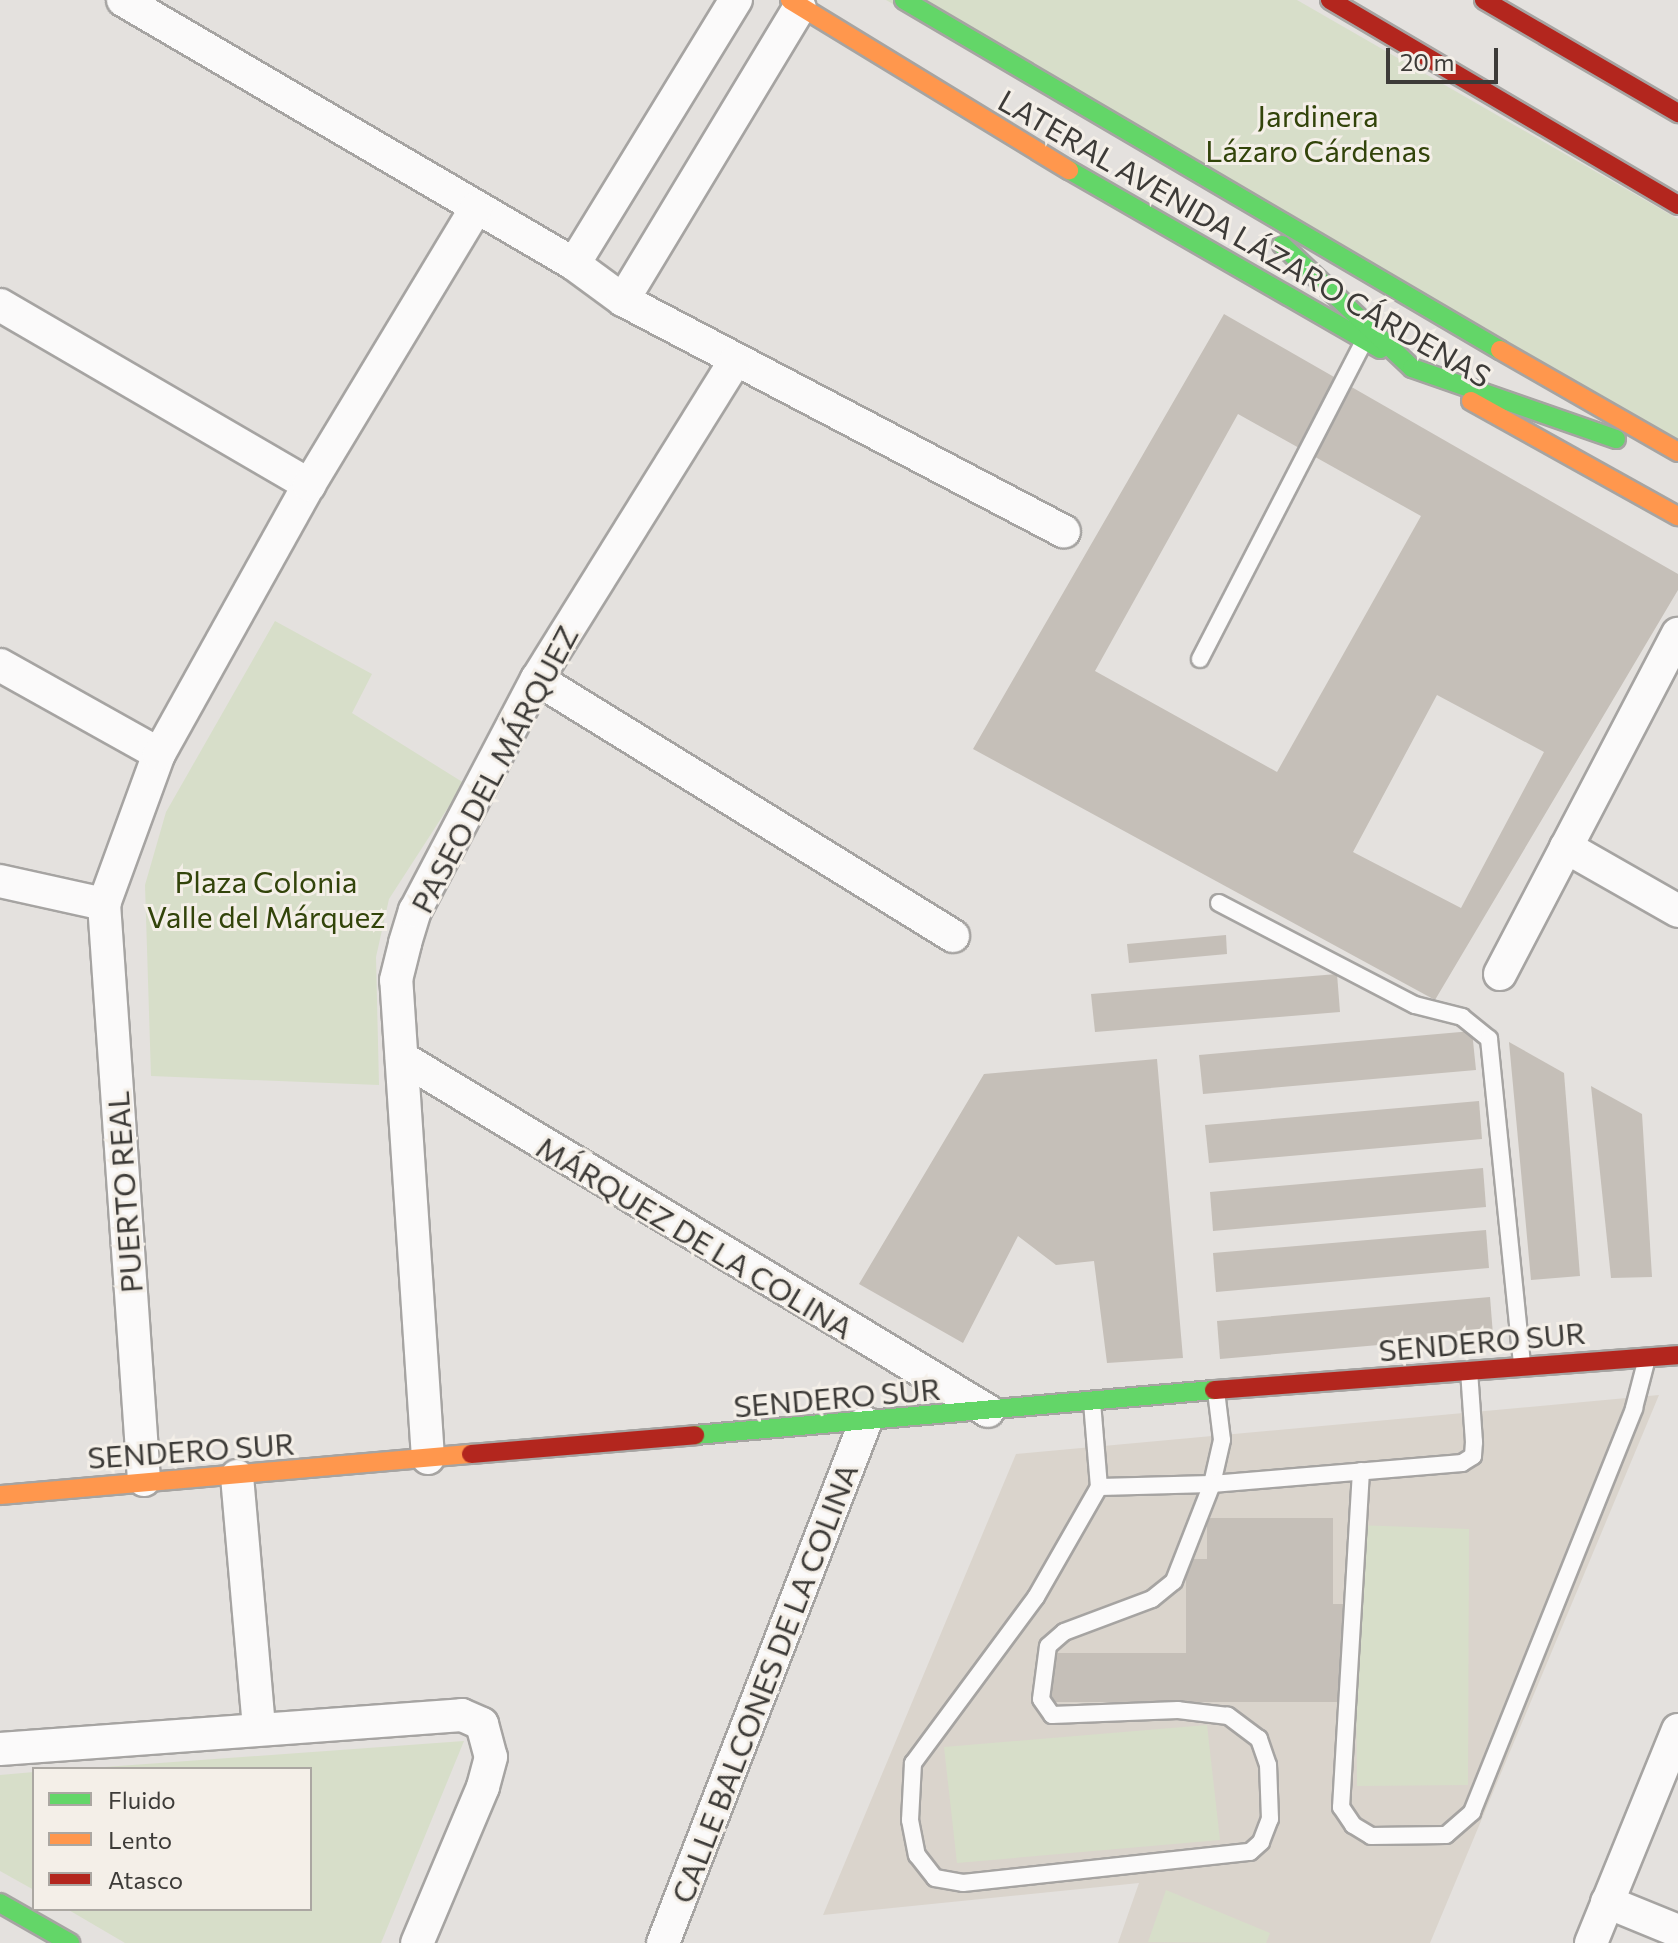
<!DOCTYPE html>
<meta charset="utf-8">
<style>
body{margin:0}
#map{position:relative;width:1678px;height:1943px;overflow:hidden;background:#e4e1de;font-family:Commissioner,sans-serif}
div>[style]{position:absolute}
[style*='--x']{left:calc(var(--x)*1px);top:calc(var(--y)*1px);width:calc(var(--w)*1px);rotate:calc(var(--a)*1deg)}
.built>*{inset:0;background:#dad4cc}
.green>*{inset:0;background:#d7dec9}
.building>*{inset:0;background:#c5bfb8}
.roads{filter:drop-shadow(2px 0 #a6a4a2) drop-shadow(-2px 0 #a6a4a2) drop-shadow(0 2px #a6a4a2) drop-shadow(0 -2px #a6a4a2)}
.lane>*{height:16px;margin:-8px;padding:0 8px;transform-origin:8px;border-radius:8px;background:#fbfafa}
.street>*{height:32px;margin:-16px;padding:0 16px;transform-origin:16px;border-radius:16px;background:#fbfafa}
.fast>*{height:18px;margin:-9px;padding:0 9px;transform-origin:9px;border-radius:9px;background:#63d668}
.slow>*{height:18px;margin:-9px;padding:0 9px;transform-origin:9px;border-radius:9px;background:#ff974d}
.jam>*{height:18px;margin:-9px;padding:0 9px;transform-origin:9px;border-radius:9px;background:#b3261e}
span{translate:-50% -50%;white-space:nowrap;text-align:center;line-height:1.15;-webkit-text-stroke:6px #f4efe8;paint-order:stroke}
.park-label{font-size:30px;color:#32440a}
.street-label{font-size:30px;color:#3d3b38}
.legend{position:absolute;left:32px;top:1767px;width:280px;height:144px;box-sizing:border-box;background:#f4efe8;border:2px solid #aba7a2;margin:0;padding:10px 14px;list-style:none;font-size:24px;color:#3d3b38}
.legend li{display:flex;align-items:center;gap:16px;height:40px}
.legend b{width:40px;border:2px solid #aba7a2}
.scale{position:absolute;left:1386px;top:48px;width:112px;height:36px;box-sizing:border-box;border:4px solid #3d3b38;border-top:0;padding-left:10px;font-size:24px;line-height:28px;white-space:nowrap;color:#3d3b38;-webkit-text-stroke:6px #f4efe8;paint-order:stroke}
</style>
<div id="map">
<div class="built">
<div style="clip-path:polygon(1659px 1395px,1430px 1943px,1118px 1943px,1139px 1883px,823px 1915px,1016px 1454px)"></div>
</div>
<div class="green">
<div style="clip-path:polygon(886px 0,1297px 0,1678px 219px,1678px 447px)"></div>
<div style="clip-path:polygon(275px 621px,372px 674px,352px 713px,464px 783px,389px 899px,376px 957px,379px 1085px,151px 1076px,145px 885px,166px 812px)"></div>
<div style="clip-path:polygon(1355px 1525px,1469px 1529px,1468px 1785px,1357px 1786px)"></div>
<div style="clip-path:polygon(1207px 1725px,1220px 1840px,957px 1863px,944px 1747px)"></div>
<div style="clip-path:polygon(464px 1741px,381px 1943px,125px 1943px,67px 1909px,310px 1909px,310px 1769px,77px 1769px)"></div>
<div style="clip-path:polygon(34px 1772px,34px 1890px,0 1871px,0 1775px)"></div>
<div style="clip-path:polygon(1166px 1890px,1270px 1933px,1266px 1943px,1148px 1942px)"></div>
</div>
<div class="building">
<div style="clip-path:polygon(evenodd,1224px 314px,1678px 574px,1678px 590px,1435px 1000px,973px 749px,1224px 314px,1238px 414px,1421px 516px,1277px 772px,1095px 671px,1238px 414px,1224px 314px,1437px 695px,1544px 752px,1461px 908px,1353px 852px,1437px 695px)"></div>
<div style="clip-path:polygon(1226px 935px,1227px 954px,1129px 963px,1127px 944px)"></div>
<div style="clip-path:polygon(1337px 974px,1340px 1012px,1095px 1032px,1091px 994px)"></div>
<div style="clip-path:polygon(1472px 1031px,1476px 1070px,1203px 1094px,1199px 1055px)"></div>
<div style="clip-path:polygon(1509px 1042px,1564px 1073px,1580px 1276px,1531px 1280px)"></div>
<div style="clip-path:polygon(1157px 1059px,1183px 1358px,1107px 1363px,1094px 1261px,1056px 1265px,1018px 1236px,963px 1343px,859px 1284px,984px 1074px)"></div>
<div style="clip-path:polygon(1591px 1086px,1642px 1114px,1652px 1277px,1611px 1278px)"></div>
<div style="clip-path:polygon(1479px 1101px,1482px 1139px,1209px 1163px,1205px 1125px)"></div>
<div style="clip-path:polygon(1483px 1168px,1486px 1207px,1213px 1231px,1210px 1192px)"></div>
<div style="clip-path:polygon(1486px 1230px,1489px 1268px,1216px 1292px,1213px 1253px)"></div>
<div style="clip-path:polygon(1490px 1297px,1493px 1335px,1220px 1359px,1217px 1321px)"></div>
<div style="clip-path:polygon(1207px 1518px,1333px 1518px,1333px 1604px,1345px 1604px,1345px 1702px,1049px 1702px,1049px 1653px,1186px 1653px,1186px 1559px,1207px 1559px)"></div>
</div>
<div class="roads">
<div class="lane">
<div style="--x:1200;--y:659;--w:358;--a:-62.7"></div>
<div style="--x:1219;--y:903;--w:221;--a:27.5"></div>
<div style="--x:1415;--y:1005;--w:49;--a:14.3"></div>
<div style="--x:1462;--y:1017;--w:35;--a:39"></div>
<div style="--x:1489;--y:1039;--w:325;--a:84.2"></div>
<div style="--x:1216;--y:1391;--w:49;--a:83"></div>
<div style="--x:1222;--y:1440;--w:45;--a:102.8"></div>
<div style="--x:1212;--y:1484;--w:113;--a:178.5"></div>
<div style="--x:1099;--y:1487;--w:127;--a:119.8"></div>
<div style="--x:1036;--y:1597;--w:207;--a:126.5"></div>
<div style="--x:913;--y:1763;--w:57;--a:93"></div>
<div style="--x:910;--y:1820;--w:36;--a:79"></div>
<div style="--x:917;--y:1855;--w:29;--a:52"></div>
<div style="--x:935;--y:1878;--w:28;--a:10"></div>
<div style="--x:963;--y:1883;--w:289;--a:-6.2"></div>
<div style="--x:1250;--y:1852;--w:15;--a:-42"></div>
<div style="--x:1261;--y:1842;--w:25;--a:-69"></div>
<div style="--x:1270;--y:1819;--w:54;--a:-92.1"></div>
<div style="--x:1268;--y:1765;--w:28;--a:-109"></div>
<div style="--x:1259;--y:1739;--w:39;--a:-143"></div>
<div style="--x:1228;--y:1716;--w:50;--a:-173.2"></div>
<div style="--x:1178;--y:1710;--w:126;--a:177.7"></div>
<div style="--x:1052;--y:1715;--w:19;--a:-125"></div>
<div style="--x:1041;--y:1699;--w:53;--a:-82.5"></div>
<div style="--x:1048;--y:1646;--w:21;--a:-41"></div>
<div style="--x:1064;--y:1632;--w:94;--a:-20.6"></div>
<div style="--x:1152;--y:1599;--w:28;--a:-39"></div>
<div style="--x:1174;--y:1581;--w:104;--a:-68.6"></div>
<div style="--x:1212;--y:1484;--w:251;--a:-4.8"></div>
<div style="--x:1462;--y:1463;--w:13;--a:-32"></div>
<div style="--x:1473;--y:1456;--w:14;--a:-86"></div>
<div style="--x:1474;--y:1442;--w:72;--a:-94"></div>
<div style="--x:1092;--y:1402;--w:85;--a:85.3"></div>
<div style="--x:1361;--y:1471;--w:337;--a:93.4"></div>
<div style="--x:1341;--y:1807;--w:22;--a:56"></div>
<div style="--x:1353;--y:1825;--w:21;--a:31"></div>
<div style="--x:1371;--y:1836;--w:75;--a:-0.8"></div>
<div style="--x:1446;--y:1835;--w:35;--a:-41"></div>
<div style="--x:1472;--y:1812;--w:435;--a:-68.1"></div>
<div style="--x:1634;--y:1408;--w:52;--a:-75.4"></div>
</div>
<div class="street">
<div style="--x:123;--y:0;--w:523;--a:30.34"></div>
<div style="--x:574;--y:264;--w:61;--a:36.3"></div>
<div style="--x:623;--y:300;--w:498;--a:27.7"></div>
<div style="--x:574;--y:264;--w:310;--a:-58.5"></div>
<div style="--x:623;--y:300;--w:342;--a:-58.9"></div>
<div style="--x:0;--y:305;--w:358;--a:30.2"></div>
<div style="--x:0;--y:665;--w:182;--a:29.2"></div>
<div style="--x:537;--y:679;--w:489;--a:31.7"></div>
<div style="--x:1566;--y:847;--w:129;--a:29.7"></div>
<div style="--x:0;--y:881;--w:107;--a:12.5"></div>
<div style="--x:1500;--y:974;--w:384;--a:-62.4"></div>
<div style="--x:402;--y:1058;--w:684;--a:31.06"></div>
<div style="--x:428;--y:1458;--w:479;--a:-93.8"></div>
<div style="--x:396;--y:980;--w:38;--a:-76"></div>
<div style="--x:405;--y:943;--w:34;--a:-73"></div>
<div style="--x:415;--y:911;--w:262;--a:-62.3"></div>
<div style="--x:537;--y:679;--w:373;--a:-58.1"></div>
<div style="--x:237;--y:1476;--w:251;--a:85"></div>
<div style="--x:144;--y:1480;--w:577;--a:-93.97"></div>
<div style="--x:104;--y:904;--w:160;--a:-69.9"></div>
<div style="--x:159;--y:754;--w:308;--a:-60.9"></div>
<div style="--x:309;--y:485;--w:323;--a:-58.9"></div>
<div style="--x:0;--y:1749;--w:463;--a:-4.2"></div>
<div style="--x:462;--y:1715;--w:22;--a:24"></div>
<div style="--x:482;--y:1724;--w:34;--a:75"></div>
<div style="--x:491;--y:1757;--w:31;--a:105"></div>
<div style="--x:483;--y:1787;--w:169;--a:112.9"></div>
<div style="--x:1607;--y:1902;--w:77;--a:22.2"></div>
<div style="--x:663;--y:1943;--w:558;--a:-68.77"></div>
<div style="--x:1591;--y:1943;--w:230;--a:-67.8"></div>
</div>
<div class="fast">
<div style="--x:904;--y:0;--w:691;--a:30.42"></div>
<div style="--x:1069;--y:170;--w:359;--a:29.9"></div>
<div style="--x:1282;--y:245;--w:179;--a:43.4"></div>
<div style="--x:1412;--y:368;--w:216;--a:19.2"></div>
<div style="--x:695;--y:1435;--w:521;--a:-4.96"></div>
<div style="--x:0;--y:1903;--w:81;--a:29.7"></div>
</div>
<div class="slow">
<div style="--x:790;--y:0;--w:327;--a:31.4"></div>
<div style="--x:1500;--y:350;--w:205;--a:29.8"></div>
<div style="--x:1471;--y:401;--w:237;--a:29.1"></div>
<div style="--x:0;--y:1495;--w:473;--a:-5"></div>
</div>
<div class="jam">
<div style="--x:1330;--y:0;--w:404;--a:30.5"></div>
<div style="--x:1484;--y:0;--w:225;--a:30.2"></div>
<div style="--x:1214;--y:1390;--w:465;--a:-4.3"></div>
<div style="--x:471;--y:1454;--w:225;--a:-4.8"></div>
</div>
</div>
<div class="park-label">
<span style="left:1318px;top:132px">Jardinera<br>Lázaro Cárdenas</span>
<span style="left:266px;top:898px">Plaza Colonia<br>Valle del Márquez</span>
</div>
<div class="street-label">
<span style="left:1245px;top:238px;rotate:30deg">LATERAL AVENIDA LÁZARO CÁRDENAS</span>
<span style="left:494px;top:769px;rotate:-62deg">PASEO DEL MÁRQUEZ</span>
<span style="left:124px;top:1192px;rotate:-94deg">PUERTO REAL</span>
<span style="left:695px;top:1237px;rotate:31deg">MÁRQUEZ DE LA COLINA</span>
<span style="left:1482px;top:1341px;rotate:-5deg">SENDERO SUR</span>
<span style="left:837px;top:1397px;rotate:-5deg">SENDERO SUR</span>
<span style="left:191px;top:1450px;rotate:-4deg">SENDERO SUR</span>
<span style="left:764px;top:1683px;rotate:-69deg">CALLE BALCONES DE LA COLINA</span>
</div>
<ul class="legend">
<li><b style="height:10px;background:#63d668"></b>Fluido</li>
<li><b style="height:10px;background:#ff974d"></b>Lento</li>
<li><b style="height:10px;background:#b3261e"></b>Atasco</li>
</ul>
<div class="scale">20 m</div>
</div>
